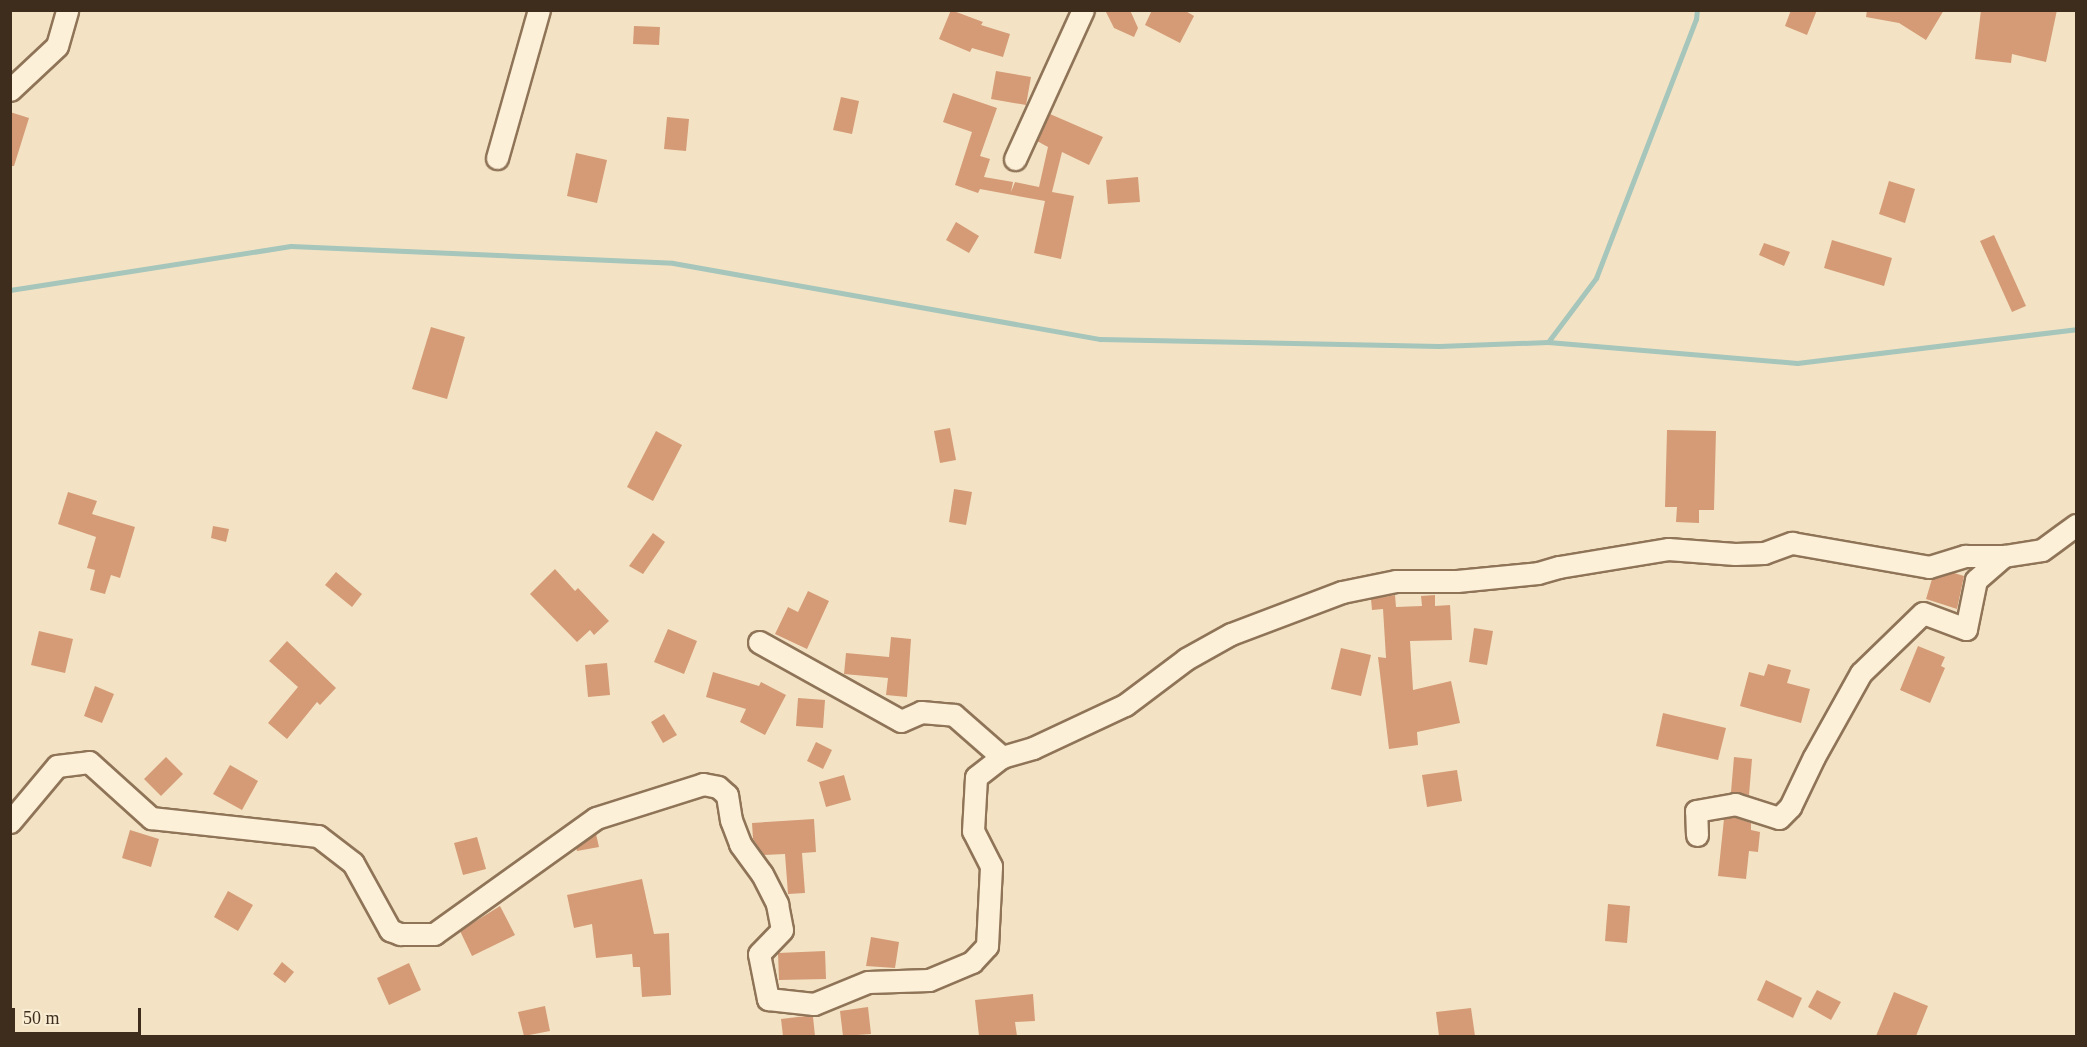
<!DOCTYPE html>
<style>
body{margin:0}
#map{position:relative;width:2087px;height:1047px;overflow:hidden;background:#f3e3c4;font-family:Georgia,serif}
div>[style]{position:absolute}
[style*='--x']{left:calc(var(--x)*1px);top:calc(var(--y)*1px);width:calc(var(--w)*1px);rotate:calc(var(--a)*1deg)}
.stream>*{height:5px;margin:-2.5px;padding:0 2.5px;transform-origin:2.5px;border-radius:2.5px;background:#a6c5bb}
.building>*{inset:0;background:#d49b76}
.roads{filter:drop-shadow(2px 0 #8f7458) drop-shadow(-2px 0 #8f7458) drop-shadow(0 2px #8f7458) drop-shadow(0 -2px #8f7458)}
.minor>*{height:21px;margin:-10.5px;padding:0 10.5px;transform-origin:10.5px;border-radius:10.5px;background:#fcf0d8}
span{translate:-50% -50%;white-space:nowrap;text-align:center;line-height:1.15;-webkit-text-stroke:5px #f9edd4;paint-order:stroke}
.frame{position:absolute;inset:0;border:12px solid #3e2c1d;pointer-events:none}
.scale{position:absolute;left:12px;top:1008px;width:129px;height:27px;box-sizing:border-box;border:3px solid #3e2c1d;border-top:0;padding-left:8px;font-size:18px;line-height:21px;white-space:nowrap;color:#3e2c1d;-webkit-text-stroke:4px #f9edd4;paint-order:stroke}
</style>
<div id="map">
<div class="stream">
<div style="--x:10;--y:290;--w:284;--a:-8.9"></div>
<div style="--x:291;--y:246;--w:382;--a:2.5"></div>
<div style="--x:673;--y:263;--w:434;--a:10.1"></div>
<div style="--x:1100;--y:339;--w:339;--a:1.2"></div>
<div style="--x:1439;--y:346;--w:109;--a:-2.1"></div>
<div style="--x:1548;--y:342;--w:250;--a:4.8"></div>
<div style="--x:1797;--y:363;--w:281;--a:-6.9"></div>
<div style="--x:1548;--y:342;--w:80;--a:-53.1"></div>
<div style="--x:1596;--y:278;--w:278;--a:-68.9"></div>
<div style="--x:1696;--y:19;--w:9;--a:-84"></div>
</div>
<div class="building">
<div style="clip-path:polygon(951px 10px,983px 22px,981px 25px,1010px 34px,1003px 57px,972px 48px,970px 52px,939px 39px)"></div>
<div style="clip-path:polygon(1105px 10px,1130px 10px,1138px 28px,1134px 37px,1114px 28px)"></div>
<div style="clip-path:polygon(1152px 10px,1184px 10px,1194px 16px,1180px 43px,1145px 25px)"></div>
<div style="clip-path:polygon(1791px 10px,1817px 10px,1807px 35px,1785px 26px)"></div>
<div style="clip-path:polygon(1867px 10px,1944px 10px,1926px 40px,1899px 23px,1866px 17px)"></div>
<div style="clip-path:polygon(1981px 10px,2057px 10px,2046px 62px,2012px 54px,2011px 63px,1975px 59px)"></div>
<div style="clip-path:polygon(634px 26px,660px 27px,659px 45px,633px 44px)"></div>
<div style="clip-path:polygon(996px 71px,1031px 77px,1026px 105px,991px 99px)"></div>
<div style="clip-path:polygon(953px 93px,997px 108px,980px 156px,990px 159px,984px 177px,1013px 182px,1011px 192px,1015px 182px,1039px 187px,1048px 147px,1037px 141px,1050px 114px,1103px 137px,1089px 165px,1062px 152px,1052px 192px,1074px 196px,1061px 259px,1034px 253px,1045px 201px,980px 189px,978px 193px,955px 185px,972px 132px,943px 122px)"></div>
<div style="clip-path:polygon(841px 97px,859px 101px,852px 134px,833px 130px)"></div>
<div style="clip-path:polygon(10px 112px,29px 118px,14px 166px,10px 166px)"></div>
<div style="clip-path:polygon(667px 117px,689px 119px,686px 151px,664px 149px)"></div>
<div style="clip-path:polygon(576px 153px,607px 160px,597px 203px,567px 196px)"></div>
<div style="clip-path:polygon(1138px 177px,1140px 202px,1108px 204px,1106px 180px)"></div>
<div style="clip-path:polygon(1889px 181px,1915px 189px,1905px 223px,1879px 214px)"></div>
<div style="clip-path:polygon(956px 222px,979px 236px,969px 253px,946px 240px)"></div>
<div style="clip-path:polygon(1994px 235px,2026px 306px,2012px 312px,1980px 241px)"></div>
<div style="clip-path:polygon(1832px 240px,1892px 258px,1884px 286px,1824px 268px)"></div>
<div style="clip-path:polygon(1764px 243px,1790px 252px,1784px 266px,1759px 255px)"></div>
<div style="clip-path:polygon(431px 327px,465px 337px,447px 399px,412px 389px)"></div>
<div style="clip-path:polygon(950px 428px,956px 460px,940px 463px,934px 431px)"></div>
<div style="clip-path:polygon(1667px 430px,1716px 431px,1714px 510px,1699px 510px,1699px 523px,1676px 522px,1677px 507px,1665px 507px)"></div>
<div style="clip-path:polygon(656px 431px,682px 445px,653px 501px,627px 487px)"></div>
<div style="clip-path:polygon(954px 489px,972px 492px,966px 525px,949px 522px)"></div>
<div style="clip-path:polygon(68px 492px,97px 501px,92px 514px,135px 527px,120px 578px,111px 575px,105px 594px,90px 590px,95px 570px,87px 568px,96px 537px,58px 524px)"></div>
<div style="clip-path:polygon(213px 526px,229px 529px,226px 542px,211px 538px)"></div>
<div style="clip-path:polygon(653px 533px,665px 542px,643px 574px,629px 566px)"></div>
<div style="clip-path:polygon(555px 569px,575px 591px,578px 588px,609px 621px,594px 635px,590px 630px,577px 642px,530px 594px)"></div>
<div style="clip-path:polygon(336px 572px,362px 594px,352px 607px,325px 585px)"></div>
<div style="clip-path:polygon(1954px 573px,1964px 576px,1957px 609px,1926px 599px,1932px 579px)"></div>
<div style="clip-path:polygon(808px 591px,829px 601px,807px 649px,775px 634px,788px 607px,798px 612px)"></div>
<div style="clip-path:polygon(1395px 595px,1396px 607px,1422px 606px,1421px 596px,1435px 595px,1435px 606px,1450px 605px,1452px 640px,1410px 641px,1413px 690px,1451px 681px,1460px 723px,1417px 732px,1418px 745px,1389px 749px,1378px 657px,1386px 658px,1383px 609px,1372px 610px,1371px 599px)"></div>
<div style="clip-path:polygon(1474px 628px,1493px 631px,1487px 665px,1469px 662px)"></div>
<div style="clip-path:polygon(668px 629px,697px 641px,684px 674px,654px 662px)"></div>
<div style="clip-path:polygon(39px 631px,73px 639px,65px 673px,31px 665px)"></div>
<div style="clip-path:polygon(891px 637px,911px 639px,907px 697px,886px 695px,888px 678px,844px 674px,846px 653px,889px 657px)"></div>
<div style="clip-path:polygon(287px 641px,336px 688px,320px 705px,317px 702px,287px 739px,268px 723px,298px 687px,269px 661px)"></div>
<div style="clip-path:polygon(1918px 646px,1945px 657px,1941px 666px,1945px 668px,1930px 703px,1900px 690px)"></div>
<div style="clip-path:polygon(1341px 648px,1371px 655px,1361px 696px,1331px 689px)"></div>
<div style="clip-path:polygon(607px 663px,610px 695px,588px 697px,585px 665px)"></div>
<div style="clip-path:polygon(1768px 664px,1791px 670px,1787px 683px,1810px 689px,1801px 723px,1740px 706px,1749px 672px,1764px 676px)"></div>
<div style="clip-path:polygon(713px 672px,759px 686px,761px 682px,786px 695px,765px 735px,740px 722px,746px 709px,706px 697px)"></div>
<div style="clip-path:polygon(95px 686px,114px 694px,102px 723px,84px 716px)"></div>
<div style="clip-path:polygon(798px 698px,825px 700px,823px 728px,796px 726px)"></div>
<div style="clip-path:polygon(1663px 713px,1726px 728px,1718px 760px,1656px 746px)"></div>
<div style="clip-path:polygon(664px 714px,677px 735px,663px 743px,651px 722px)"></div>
<div style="clip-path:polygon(816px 742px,832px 750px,823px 769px,807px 761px)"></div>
<div style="clip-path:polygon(166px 757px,183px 774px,161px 796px,144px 779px)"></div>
<div style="clip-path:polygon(1734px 757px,1752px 759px,1749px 795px,1731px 792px)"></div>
<div style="clip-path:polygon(230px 765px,258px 781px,242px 810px,213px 794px)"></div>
<div style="clip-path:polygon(1457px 770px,1462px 801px,1427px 807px,1422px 775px)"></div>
<div style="clip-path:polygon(844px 775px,851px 800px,826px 807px,819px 782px)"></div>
<div style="clip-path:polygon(1734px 817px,1751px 823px,1751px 830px,1760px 832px,1758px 852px,1749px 851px,1746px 879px,1718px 876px,1724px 819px)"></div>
<div style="clip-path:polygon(814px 819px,816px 852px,802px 853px,805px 893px,788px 894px,785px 854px,764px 855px,753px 839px,752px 823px)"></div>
<div style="clip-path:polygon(130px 830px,159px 839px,151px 867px,122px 858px)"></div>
<div style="clip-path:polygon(596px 834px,599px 847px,577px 851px,576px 848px)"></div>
<div style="clip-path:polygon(477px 837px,486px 869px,463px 875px,454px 843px)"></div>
<div style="clip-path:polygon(642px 879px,654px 934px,669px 933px,671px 995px,642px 997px,640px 967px,633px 967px,632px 954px,596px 958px,592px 924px,574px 928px,567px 895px)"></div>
<div style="clip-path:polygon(228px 891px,253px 905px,238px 931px,214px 917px)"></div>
<div style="clip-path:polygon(1608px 904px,1630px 906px,1627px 943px,1605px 941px)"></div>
<div style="clip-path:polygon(500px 906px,515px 935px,472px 956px,460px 931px)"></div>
<div style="clip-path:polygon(871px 937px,899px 942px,895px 968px,866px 966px)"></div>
<div style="clip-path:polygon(825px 951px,826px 979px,779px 980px,778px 953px)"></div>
<div style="clip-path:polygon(282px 962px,294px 972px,285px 983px,273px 974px)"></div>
<div style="clip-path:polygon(409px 963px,421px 990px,389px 1005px,377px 978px)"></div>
<div style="clip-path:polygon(1766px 980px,1802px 998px,1793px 1018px,1757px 1000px)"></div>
<div style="clip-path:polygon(1817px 990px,1841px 1002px,1831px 1020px,1808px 1007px)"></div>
<div style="clip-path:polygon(1894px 992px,1928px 1006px,1916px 1036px,1876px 1036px)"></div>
<div style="clip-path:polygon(1033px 994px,1035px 1021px,1015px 1022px,1017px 1036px,979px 1036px,975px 1000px)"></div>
<div style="clip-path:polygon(545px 1006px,550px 1031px,524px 1036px,518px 1012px)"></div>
<div style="clip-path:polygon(868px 1007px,871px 1034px,843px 1036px,840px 1011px)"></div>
<div style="clip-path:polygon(1471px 1008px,1475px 1036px,1439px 1036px,1436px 1012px)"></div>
<div style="clip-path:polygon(806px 1016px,813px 1017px,815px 1036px,783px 1036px,781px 1019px)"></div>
</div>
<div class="roads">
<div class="minor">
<div style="--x:10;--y:90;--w:64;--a:-43.1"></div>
<div style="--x:57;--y:46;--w:37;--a:-74"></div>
<div style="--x:497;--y:158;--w:154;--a:-74.2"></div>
<div style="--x:1015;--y:159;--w:164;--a:-65.5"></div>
<div style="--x:759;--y:642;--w:162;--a:29.1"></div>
<div style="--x:901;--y:721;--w:22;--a:-24"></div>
<div style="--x:921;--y:712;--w:33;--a:5"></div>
<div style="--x:954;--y:715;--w:64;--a:41.2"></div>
<div style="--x:10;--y:822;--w:73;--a:-50"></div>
<div style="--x:57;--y:766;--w:32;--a:-7"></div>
<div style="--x:89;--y:762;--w:84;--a:42.1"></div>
<div style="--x:151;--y:818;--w:168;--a:6.2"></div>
<div style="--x:318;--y:836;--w:44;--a:37.6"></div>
<div style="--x:353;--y:863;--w:77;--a:61.1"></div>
<div style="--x:390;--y:930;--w:11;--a:22"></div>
<div style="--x:400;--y:934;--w:34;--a:0"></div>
<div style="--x:434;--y:934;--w:199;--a:-35.6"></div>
<div style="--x:596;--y:818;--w:112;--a:-17.6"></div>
<div style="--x:703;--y:784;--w:15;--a:11"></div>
<div style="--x:718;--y:787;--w:12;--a:42"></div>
<div style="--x:727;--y:795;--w:25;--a:81"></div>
<div style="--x:731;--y:820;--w:26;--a:69"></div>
<div style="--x:740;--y:844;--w:37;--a:54"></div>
<div style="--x:762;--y:874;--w:34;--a:63"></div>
<div style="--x:777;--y:904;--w:26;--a:79"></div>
<div style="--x:782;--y:930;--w:33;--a:134"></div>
<div style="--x:759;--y:954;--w:46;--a:78.7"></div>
<div style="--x:768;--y:999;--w:46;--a:6.2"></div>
<div style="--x:814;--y:1004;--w:58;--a:-22.2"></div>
<div style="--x:868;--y:982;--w:61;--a:-1.9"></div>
<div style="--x:929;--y:980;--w:47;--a:-22.7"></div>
<div style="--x:972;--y:962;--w:22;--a:-47"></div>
<div style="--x:987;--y:946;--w:80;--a:-87.1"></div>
<div style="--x:991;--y:866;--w:39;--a:-117"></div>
<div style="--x:973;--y:831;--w:54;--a:-86.8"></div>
<div style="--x:976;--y:777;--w:33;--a:-38"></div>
<div style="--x:1002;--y:757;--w:32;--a:-16"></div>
<div style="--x:1033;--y:748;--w:102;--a:-25.1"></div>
<div style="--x:1125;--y:705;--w:76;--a:-37"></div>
<div style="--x:1186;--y:659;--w:51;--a:-29.1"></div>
<div style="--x:1231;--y:634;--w:119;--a:-20.7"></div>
<div style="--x:1342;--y:592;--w:55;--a:-11.5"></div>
<div style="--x:1396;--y:581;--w:61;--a:0"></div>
<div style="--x:1457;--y:581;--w:81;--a:-5.6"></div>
<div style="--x:1538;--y:573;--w:22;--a:-16"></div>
<div style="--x:1559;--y:567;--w:110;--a:-9.4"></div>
<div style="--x:1668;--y:549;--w:67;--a:4.3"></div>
<div style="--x:1735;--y:554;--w:29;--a:-2"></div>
<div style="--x:1764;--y:553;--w:30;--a:-20"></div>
<div style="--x:1792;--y:543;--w:139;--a:9.9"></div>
<div style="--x:1929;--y:567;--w:38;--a:-17"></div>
<div style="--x:1965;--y:556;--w:39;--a:0"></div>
<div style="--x:2004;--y:556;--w:38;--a:-9"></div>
<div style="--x:2042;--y:550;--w:42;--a:-36.3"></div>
<div style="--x:1697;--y:835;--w:24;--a:-92"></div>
<div style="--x:1696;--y:811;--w:40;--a:-10"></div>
<div style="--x:1735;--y:804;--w:46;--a:17.7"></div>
<div style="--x:1779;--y:818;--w:16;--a:-45"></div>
<div style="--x:1790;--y:807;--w:55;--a:-64.4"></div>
<div style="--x:1814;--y:757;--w:96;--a:-60.8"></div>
<div style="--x:1861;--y:673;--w:86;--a:-44.1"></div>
<div style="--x:1923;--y:613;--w:46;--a:20.4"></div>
<div style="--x:1966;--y:629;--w:50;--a:-78.5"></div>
<div style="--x:1976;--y:580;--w:37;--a:-41"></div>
</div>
</div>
<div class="frame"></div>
<div class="scale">50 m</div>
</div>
